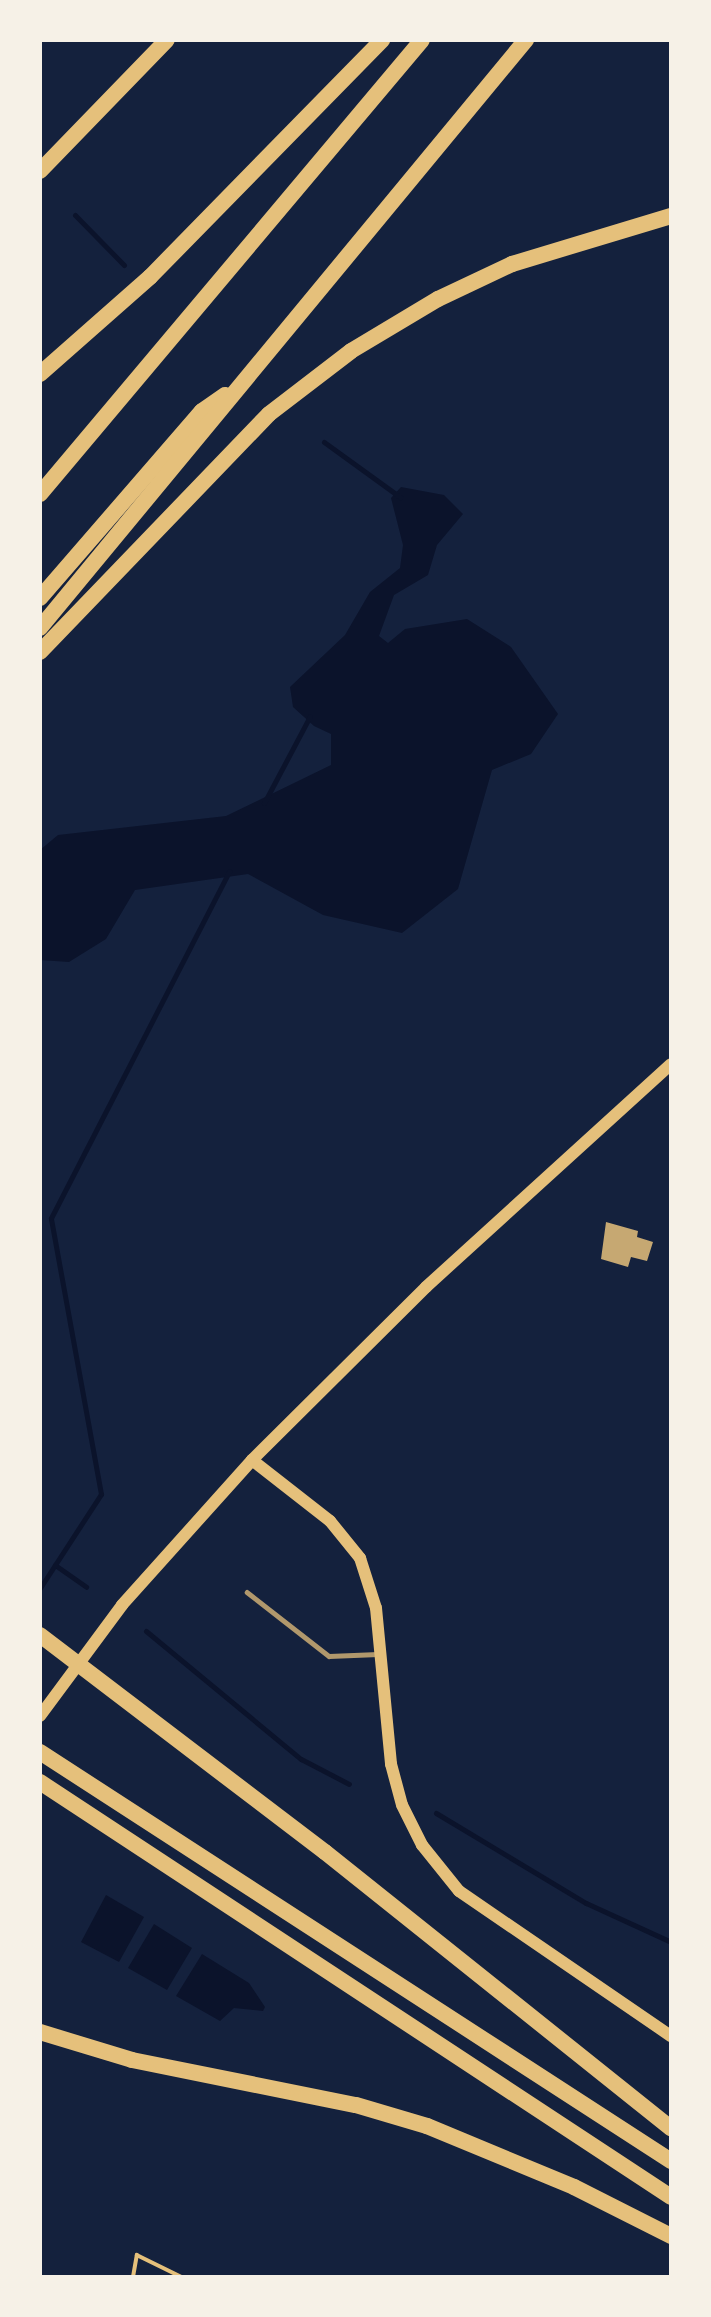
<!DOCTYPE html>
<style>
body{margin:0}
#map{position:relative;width:711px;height:2317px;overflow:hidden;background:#14213d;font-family:Helvetica,sans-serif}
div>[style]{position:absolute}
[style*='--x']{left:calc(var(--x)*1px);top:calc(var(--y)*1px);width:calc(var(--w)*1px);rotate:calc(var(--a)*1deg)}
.water>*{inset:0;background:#0b132b}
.stream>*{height:5px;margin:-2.5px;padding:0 2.5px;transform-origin:2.5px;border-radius:2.5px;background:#0b132b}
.building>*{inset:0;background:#c6a872}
.path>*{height:3.5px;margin:-1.75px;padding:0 1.75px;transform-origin:1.75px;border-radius:1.75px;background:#e5c07b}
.service>*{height:4.5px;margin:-2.25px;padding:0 2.25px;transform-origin:2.25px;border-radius:2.25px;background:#b1986c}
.secondary>*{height:12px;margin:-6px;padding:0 6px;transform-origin:6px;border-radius:6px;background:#e5c07b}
.motorway>*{height:16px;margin:-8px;padding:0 8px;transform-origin:8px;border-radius:8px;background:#e5c07b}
span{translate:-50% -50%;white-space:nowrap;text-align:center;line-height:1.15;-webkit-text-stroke:7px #f6f1e7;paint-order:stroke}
.frame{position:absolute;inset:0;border:42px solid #f6f1e7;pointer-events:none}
</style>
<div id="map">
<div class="water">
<div style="clip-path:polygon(401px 487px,444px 495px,463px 514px,437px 545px,428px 575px,394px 595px,379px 636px,388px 643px,405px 629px,467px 619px,511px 647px,558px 714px,531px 754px,492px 770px,458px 889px,402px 933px,323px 915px,248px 874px,135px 890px,106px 939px,69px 962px,40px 960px,40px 850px,58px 835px,226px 816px,331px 765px,331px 734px,314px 726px,293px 707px,290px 687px,345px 635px,370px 592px,400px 568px,403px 545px,391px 498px)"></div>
<div style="clip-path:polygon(106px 1895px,144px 1917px,119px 1962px,81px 1942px)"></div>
<div style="clip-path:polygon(154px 1924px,192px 1948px,167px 1990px,128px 1968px)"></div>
<div style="clip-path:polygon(202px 1954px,249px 1983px,265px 2007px,263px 2011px,234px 2008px,220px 2021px,176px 1996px)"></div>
</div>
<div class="stream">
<div style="--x:75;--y:215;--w:70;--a:45.6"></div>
<div style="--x:324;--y:442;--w:94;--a:35.9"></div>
<div style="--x:264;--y:803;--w:98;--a:-62.1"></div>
<div style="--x:55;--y:1565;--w:38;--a:35"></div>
<div style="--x:40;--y:1588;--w:112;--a:-57"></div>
<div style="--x:101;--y:1494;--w:280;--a:-100.3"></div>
<div style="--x:51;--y:1218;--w:390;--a:-62.8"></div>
<div style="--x:146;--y:1631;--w:201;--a:39.6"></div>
<div style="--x:301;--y:1759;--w:54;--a:27.5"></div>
<div style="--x:436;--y:1813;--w:175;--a:31"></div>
<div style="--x:586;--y:1903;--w:94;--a:24.6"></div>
</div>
<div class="building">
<div style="clip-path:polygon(606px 1222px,638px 1231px,637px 1237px,653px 1242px,647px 1261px,631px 1257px,628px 1267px,601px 1259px)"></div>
</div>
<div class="path">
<div style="--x:133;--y:2277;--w:22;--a:-80"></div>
<div style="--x:137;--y:2255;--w:50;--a:26.1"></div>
</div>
<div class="service">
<div style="--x:247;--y:1592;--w:104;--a:38"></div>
<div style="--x:329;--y:1656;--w:49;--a:-2.3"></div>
</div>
<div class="secondary">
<div style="--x:252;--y:1460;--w:99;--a:38"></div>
<div style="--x:330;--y:1521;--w:48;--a:51"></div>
<div style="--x:360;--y:1558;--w:52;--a:72.3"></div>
<div style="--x:376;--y:1608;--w:157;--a:84.5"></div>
<div style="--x:391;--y:1764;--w:42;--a:75"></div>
<div style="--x:402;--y:1805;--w:45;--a:63.4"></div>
<div style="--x:422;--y:1845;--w:59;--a:51.2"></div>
<div style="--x:459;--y:1891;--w:257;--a:34.4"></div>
<div style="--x:40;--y:1716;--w:138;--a:-53.5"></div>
<div style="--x:122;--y:1605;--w:195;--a:-48.1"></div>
<div style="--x:252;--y:1460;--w:245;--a:-44.8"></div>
<div style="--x:426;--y:1287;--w:331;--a:-42.3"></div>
</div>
<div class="motorway">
<div style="--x:40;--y:171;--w:182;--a:-45.9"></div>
<div style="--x:40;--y:374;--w:147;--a:-41.4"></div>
<div style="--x:150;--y:277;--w:332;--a:-45.6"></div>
<div style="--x:40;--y:494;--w:593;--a:-49.92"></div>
<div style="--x:40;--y:598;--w:247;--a:-49.1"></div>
<div style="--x:202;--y:411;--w:28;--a:-35"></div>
<div style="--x:40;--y:628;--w:763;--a:-50.43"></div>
<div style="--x:40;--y:652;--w:330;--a:-46.1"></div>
<div style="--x:269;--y:414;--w:103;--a:-37.5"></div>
<div style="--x:351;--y:351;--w:101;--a:-30.9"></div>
<div style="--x:438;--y:299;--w:82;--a:-25.3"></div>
<div style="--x:512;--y:264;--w:166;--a:-16.8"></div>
<div style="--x:40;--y:1635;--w:358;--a:37.3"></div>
<div style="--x:325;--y:1852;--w:443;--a:38.6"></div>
<div style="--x:40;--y:1752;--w:752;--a:32.95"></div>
<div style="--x:40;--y:1782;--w:755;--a:33.33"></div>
<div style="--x:40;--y:2032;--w:96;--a:16.9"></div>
<div style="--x:132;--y:2060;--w:228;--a:11.4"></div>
<div style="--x:356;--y:2105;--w:74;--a:16.5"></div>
<div style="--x:427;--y:2126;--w:159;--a:22.5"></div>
<div style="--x:574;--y:2187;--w:109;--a:26.8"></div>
</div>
<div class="frame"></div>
</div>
